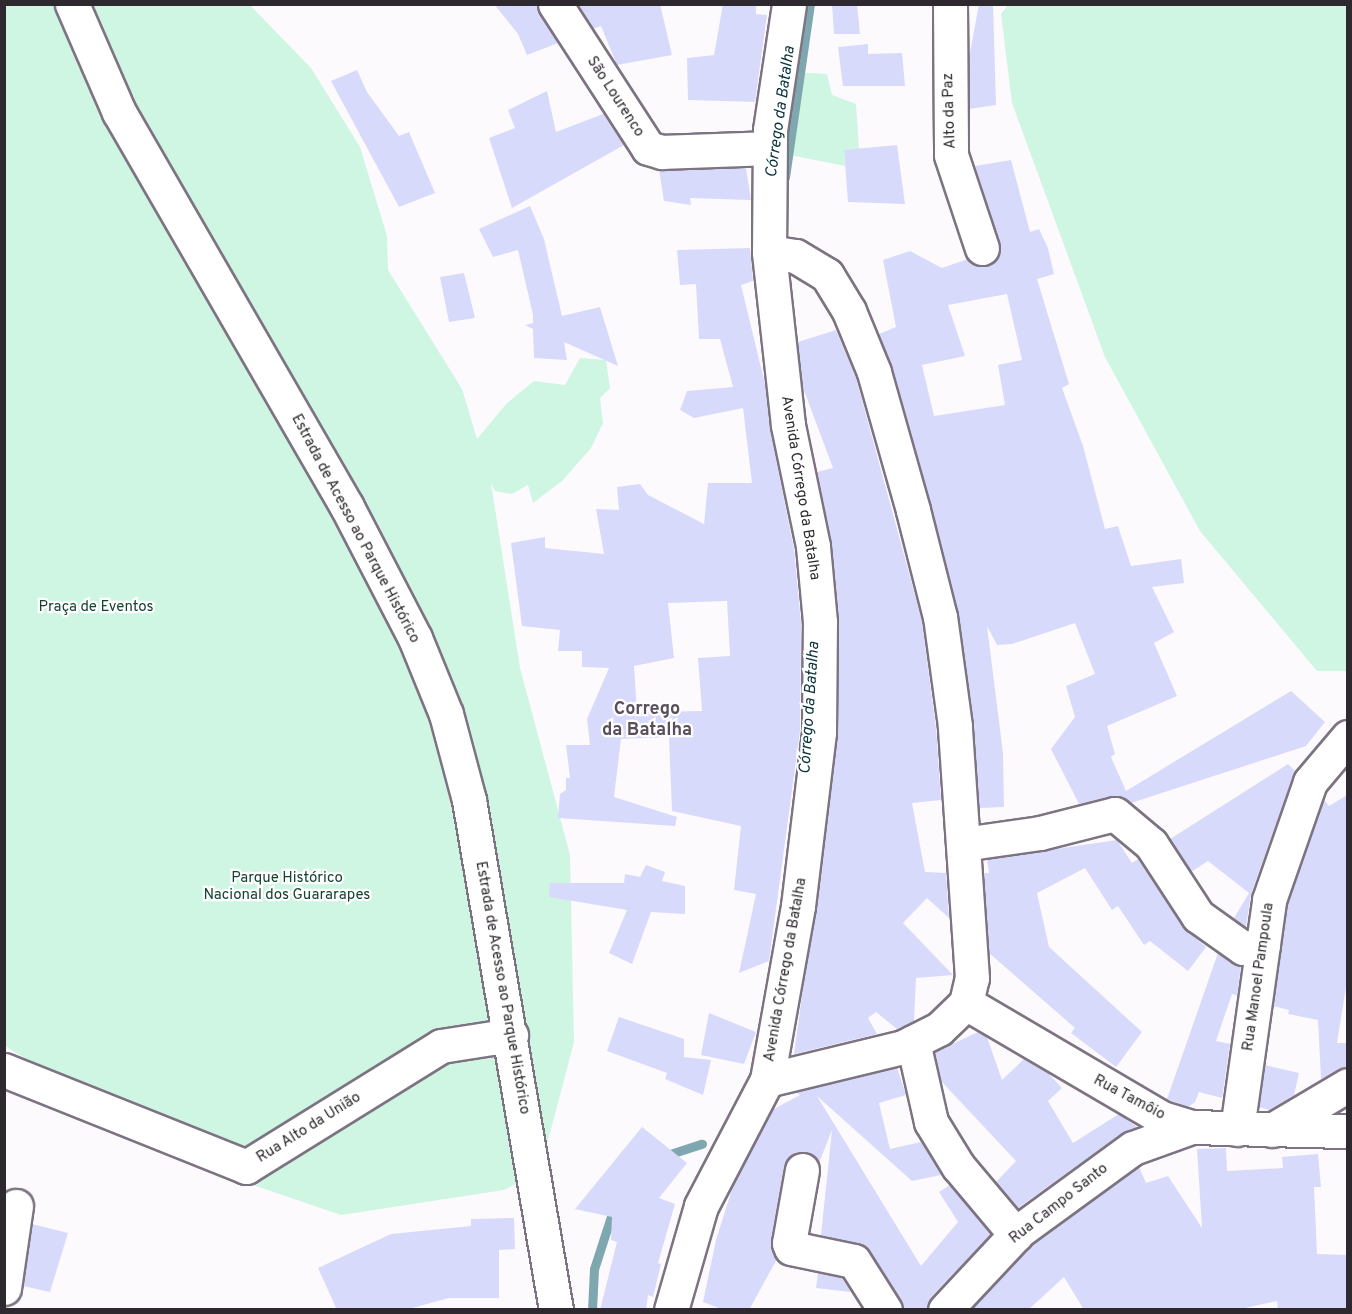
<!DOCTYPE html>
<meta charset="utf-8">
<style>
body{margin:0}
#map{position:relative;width:1352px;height:1314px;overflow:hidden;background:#fdfafd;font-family:Overpass,sans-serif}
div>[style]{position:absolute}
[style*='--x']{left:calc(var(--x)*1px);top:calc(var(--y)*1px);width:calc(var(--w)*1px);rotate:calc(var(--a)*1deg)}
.green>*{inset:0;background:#cff5e3}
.stream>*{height:9px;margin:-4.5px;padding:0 4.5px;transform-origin:4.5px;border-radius:4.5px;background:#7ea7b0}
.building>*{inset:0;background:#d8dafc}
.roads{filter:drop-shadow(2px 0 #7d7381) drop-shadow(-2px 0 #7d7381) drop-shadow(0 2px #7d7381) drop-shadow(0 -2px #7d7381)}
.street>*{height:33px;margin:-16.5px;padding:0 16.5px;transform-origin:16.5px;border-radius:16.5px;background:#fff}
.secondary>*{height:33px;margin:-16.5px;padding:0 16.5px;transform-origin:16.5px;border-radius:16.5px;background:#fff}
span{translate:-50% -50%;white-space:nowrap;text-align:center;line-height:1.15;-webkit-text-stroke:4.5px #fff;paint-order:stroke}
.street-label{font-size:15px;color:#2e292f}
.park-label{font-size:15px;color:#144431}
.water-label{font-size:16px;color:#09323a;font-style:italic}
.quarter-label{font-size:18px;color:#594f5c;font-weight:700}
.frame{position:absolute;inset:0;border:6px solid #2e292f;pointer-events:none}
</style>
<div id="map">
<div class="green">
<div style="clip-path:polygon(1009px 4px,1347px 5px,1347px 671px,1317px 671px,1200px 531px,1105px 357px,1012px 103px,1001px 14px)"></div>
<div style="clip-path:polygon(4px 5px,250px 5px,311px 68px,360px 147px,387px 236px,388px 270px,462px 389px,477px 439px,507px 403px,534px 381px,565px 385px,580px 358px,606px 360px,610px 388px,600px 398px,603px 423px,591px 448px,562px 481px,533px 503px,528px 485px,512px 494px,495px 491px,491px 483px,520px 668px,570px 855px,574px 1042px,540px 1171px,504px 1190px,341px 1215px,206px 1169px,5px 1046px)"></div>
<div style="clip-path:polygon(792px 72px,827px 74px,832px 95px,856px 104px,859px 149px,844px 150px,845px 166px,780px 153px)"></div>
</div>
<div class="stream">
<div style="--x:785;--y:177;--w:175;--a:-81.8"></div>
<div style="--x:664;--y:1156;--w:40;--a:-18"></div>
<div style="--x:592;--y:1310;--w:41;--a:-87.2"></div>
<div style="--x:594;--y:1269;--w:65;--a:-72.1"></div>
</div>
<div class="building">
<div style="clip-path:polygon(494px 4px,536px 4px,558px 43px,527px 55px,518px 34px)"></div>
<div style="clip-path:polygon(578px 4px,660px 4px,672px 55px,617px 65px,601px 26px,593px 29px)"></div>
<div style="clip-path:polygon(723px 4px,756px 4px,756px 14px,767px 15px,755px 102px,688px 100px,687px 58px,714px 55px)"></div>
<div style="clip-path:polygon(832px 4px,857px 4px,860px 34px,834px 34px)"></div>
<div style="clip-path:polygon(979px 4px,993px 4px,996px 105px,969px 109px,969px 58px)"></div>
<div style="clip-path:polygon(868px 44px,868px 54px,902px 53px,905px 86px,843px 86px,838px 47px)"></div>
<div style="clip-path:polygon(357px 70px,367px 92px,399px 136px,409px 132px,435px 193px,399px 207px,331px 81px)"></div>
<div style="clip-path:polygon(547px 91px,556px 132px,603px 114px,624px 145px,512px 208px,489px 138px,515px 128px,508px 110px)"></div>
<div style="clip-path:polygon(897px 145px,905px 204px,848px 202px,844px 150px)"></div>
<div style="clip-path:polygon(evenodd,1011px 160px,1030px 232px,1039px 229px,1048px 248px,1054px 274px,1037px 279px,1069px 384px,1062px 388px,1083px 446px,1105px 529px,1118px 526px,1131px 566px,1181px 559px,1184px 583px,1152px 587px,1174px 632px,1154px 643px,1177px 696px,1107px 726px,1115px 754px,1111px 757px,1126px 791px,1291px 691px,1325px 722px,1306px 746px,1131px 803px,1111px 796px,1079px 804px,1051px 749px,1075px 717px,1066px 686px,1095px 674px,1075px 623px,1012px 644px,997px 645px,987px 626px,1003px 753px,1004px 807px,979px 808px,974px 724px,958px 612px,892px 367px,879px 334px,896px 327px,883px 260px,910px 251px,942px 268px,968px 259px,979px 266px,996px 260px,1000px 242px,975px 166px,1011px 160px,1007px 294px,1022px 360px,998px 365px,1005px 405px,934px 416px,922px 365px,965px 356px,948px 305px,1007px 294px)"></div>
<div style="clip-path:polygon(746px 168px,751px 200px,690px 198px,691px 205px,664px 201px,659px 170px)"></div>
<div style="clip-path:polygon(530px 206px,544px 239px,562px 316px,600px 307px,618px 366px,564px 342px,567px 360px,534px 358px,533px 329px,525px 325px,533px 323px,533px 315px,518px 250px,493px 257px,479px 229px)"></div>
<div style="clip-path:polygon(evenodd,750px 248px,753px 281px,741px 285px,765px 384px,770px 429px,794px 549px,801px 623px,800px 731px,769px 961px,739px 973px,756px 894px,734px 890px,741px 826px,672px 811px,669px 737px,621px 739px,614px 797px,677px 817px,675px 826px,558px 818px,560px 794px,566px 790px,566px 778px,570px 778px,566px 745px,590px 745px,587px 719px,609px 668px,582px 667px,582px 651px,558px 651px,560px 630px,522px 626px,511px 543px,545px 537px,545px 548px,604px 554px,596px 509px,619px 510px,617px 487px,640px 484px,648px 495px,704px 524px,708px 483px,752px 483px,743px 408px,694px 418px,680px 410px,687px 391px,733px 387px,720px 339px,699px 339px,696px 284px,680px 285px,677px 250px,750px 248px,727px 601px,730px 656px,698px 658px,702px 711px,637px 712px,634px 666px,674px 658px,668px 603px,727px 601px)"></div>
<div style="clip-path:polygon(464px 273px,475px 318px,449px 322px,440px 277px)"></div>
<div style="clip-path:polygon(836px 330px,856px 378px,922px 621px,936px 728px,941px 800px,912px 803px,925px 872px,946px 873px,949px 918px,927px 898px,903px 923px,953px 975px,916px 978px,914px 1021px,897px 1029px,876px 1012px,868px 1018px,877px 1034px,794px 1054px,838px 734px,839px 622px,832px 544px,817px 472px,833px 468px,802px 385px,798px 342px)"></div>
<div style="clip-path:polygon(1288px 764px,1295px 771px,1251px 894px,1246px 927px,1234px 918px,1249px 893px,1208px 861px,1191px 872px,1170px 839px)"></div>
<div style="clip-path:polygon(1347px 795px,1347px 981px,1337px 1043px,1347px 1043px,1347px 1066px,1321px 1079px,1318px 1020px,1288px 1014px,1289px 1010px,1273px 1006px,1287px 904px,1324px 800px,1329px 806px)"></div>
<div style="clip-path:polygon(1117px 840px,1132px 863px,1138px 859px,1183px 927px,1206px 947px,1188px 971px,1150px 941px,1144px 945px,1118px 906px,1112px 910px,1085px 868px,1037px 893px,1049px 947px,1142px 1032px,1116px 1067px,1071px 1033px,1075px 1028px,989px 953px,984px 873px,989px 873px,987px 859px)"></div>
<div style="clip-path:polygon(646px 865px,665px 872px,662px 881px,685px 886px,685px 914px,651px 912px,632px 964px,609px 953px,627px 910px,549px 897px,550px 883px,624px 883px,625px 874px,640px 877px)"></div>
<div style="clip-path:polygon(1218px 953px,1241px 966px,1237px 995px,1232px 994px,1216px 1041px,1230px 1044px,1222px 1098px,1199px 1092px,1195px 1102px,1188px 1107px,1167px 1099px)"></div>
<div style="clip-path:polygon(709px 1013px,756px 1032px,744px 1064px,701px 1055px)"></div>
<div style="clip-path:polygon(619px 1017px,684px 1039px,684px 1057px,711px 1060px,703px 1095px,665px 1079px,667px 1073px,607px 1051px)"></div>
<div style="clip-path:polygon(978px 1032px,987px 1037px,1002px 1080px,1024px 1059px,1048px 1073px,1062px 1088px,1048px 1101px,1073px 1143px,1119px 1114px,1137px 1127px,1122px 1133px,1018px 1208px,996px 1182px,1016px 1161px,941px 1081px,935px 1052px)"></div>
<div style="clip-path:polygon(1265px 1065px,1299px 1073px,1294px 1095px,1269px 1110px,1259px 1107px)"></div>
<div style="clip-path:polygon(897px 1068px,906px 1095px,879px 1103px,890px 1149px,921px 1142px,941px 1175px,912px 1181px,817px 1096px,921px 1266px,958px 1222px,939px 1192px,950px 1185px,991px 1234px,931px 1297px,927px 1310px,904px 1310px,865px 1246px,821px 1235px,832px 1130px,819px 1163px,806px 1152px,796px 1152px,784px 1166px,771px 1240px,777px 1259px,749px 1310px,724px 1310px,703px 1302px,716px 1240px,733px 1186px,772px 1110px,800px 1095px,796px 1092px)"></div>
<div style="clip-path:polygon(642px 1127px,687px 1163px,659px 1198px,675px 1204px,658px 1263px,661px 1264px,653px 1297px,648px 1295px,646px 1310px,600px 1310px,617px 1242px,611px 1240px,612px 1217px,575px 1209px)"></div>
<div style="clip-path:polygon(1226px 1148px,1227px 1171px,1283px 1168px,1282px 1157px,1318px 1154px,1321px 1187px,1314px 1187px,1317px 1254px,1347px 1255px,1347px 1310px,1278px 1310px,1277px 1301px,1236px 1310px,1084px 1310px,1064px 1277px,1028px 1310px,971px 1310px,1031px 1245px,1139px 1167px,1146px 1183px,1168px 1176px,1202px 1228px,1197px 1149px)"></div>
<div style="clip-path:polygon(514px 1218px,515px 1249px,499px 1250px,499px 1298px,449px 1298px,405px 1310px,337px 1310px,318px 1268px,391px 1234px,471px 1226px,471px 1219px)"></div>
<div style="clip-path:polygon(32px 1224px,68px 1233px,50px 1292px,23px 1286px)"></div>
<div style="clip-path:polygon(818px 1273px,842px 1278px,851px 1292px,816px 1288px)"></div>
</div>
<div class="roads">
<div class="street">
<div style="--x:555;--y:4;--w:171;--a:57.1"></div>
<div style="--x:648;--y:148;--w:15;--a:16"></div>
<div style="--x:662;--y:152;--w:107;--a:-2.1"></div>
<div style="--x:950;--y:4;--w:151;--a:89.6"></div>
<div style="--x:951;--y:155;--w:98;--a:71.6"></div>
<div style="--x:963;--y:844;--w:78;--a:-8.1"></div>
<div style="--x:1040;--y:833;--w:77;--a:-14.2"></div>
<div style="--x:1115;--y:814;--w:47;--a:39.8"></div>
<div style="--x:1151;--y:844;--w:86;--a:56.9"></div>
<div style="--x:1198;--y:916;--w:55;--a:35.4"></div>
<div style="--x:1243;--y:948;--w:20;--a:-6"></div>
<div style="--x:966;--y:1003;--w:227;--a:30.4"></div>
<div style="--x:1162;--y:1118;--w:30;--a:17"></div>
<div style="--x:1191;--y:1127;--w:157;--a:1.5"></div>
<div style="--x:913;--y:1042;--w:82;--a:77.3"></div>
<div style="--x:931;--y:1122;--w:52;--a:58.5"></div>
<div style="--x:958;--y:1166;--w:90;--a:50"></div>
<div style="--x:4;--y:1070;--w:261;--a:21.8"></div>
<div style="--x:246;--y:1167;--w:229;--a:-31.8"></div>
<div style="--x:441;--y:1046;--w:71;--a:-8.9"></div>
<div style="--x:1237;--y:1129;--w:231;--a:-82"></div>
<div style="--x:1269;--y:900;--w:125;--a:-70.8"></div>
<div style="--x:1310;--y:782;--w:59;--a:-49.8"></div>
<div style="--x:1272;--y:1130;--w:88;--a:-30.6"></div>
<div style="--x:802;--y:1170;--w:74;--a:100.1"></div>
<div style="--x:789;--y:1243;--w:5;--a:68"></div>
<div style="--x:791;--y:1248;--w:64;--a:11.7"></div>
<div style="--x:854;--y:1261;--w:58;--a:57.7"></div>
<div style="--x:4;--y:1288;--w:83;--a:-81.7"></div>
<div style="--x:945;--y:1310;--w:108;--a:-46.9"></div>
<div style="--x:1019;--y:1231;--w:141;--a:-36.1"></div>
<div style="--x:1133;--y:1148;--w:62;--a:-19.9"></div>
</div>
<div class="secondary">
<div style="--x:72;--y:4;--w:118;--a:66.5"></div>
<div style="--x:119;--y:112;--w:454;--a:60"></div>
<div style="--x:346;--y:505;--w:150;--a:62.6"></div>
<div style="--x:415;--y:638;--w:82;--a:67.8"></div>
<div style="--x:446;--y:714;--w:89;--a:75"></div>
<div style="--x:469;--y:800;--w:517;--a:80.32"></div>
<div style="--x:767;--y:1080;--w:140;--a:-13.6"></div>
<div style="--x:903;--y:1047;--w:40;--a:-26.6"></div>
<div style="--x:939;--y:1029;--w:37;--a:-44"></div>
<div style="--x:966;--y:1003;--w:26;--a:-77"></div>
<div style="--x:972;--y:978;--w:253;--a:-93.9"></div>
<div style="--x:955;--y:726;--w:110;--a:-97.8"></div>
<div style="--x:940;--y:617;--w:110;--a:-104.2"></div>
<div style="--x:913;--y:510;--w:143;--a:-105.8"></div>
<div style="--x:874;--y:372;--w:66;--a:-112.3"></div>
<div style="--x:849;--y:311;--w:42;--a:-121.4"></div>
<div style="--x:827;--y:275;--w:37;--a:-149"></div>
<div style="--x:795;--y:256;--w:26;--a:-171"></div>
<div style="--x:671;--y:1310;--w:108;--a:-73.9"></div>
<div style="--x:701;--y:1206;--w:142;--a:-62.4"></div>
<div style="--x:767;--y:1080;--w:177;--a:-79.9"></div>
<div style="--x:798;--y:906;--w:175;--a:-83.1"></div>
<div style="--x:819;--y:732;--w:110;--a:-89.5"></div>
<div style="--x:820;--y:622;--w:76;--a:-95.3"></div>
<div style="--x:813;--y:546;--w:124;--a:-101.7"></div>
<div style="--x:788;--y:425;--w:174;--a:-96.3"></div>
<div style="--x:769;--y:252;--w:122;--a:-89.5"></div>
<div style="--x:770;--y:130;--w:127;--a:-81.4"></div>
</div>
</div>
<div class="street-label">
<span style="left:615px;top:97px;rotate:57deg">São Lourenco</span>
<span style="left:950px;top:111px;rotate:-92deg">Alto da Paz</span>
<span style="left:800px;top:488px;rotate:81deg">Avenida Córrego da Batalha</span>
<span style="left:355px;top:529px;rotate:62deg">Estrada de Acesso ao Parque Histórico</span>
<span style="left:786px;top:970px;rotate:-80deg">Avenida Córrego da Batalha</span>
<span style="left:1259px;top:977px;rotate:-82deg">Rua Manoel Pampoula</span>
<span style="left:502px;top:988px;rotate:80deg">Estrada de Acesso ao Parque Histórico</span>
<span style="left:1129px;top:1098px;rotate:28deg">Rua Tamôio</span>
<span style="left:309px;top:1128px;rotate:-32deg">Rua Alto da União</span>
<span style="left:1059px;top:1204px;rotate:-38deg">Rua Campo Santo</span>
</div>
<div class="park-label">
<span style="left:96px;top:608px">Praça de Eventos</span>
<span style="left:287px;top:887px">Parque Histórico<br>Nacional dos Guararapes</span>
</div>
<div class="water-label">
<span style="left:781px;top:112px;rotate:-82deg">Córrego da Batalha</span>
<span style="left:810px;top:708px;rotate:-86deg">Córrego da Batalha</span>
</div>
<div class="quarter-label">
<span style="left:647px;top:721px">Corrego<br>da Batalha</span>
</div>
<div class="frame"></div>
</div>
